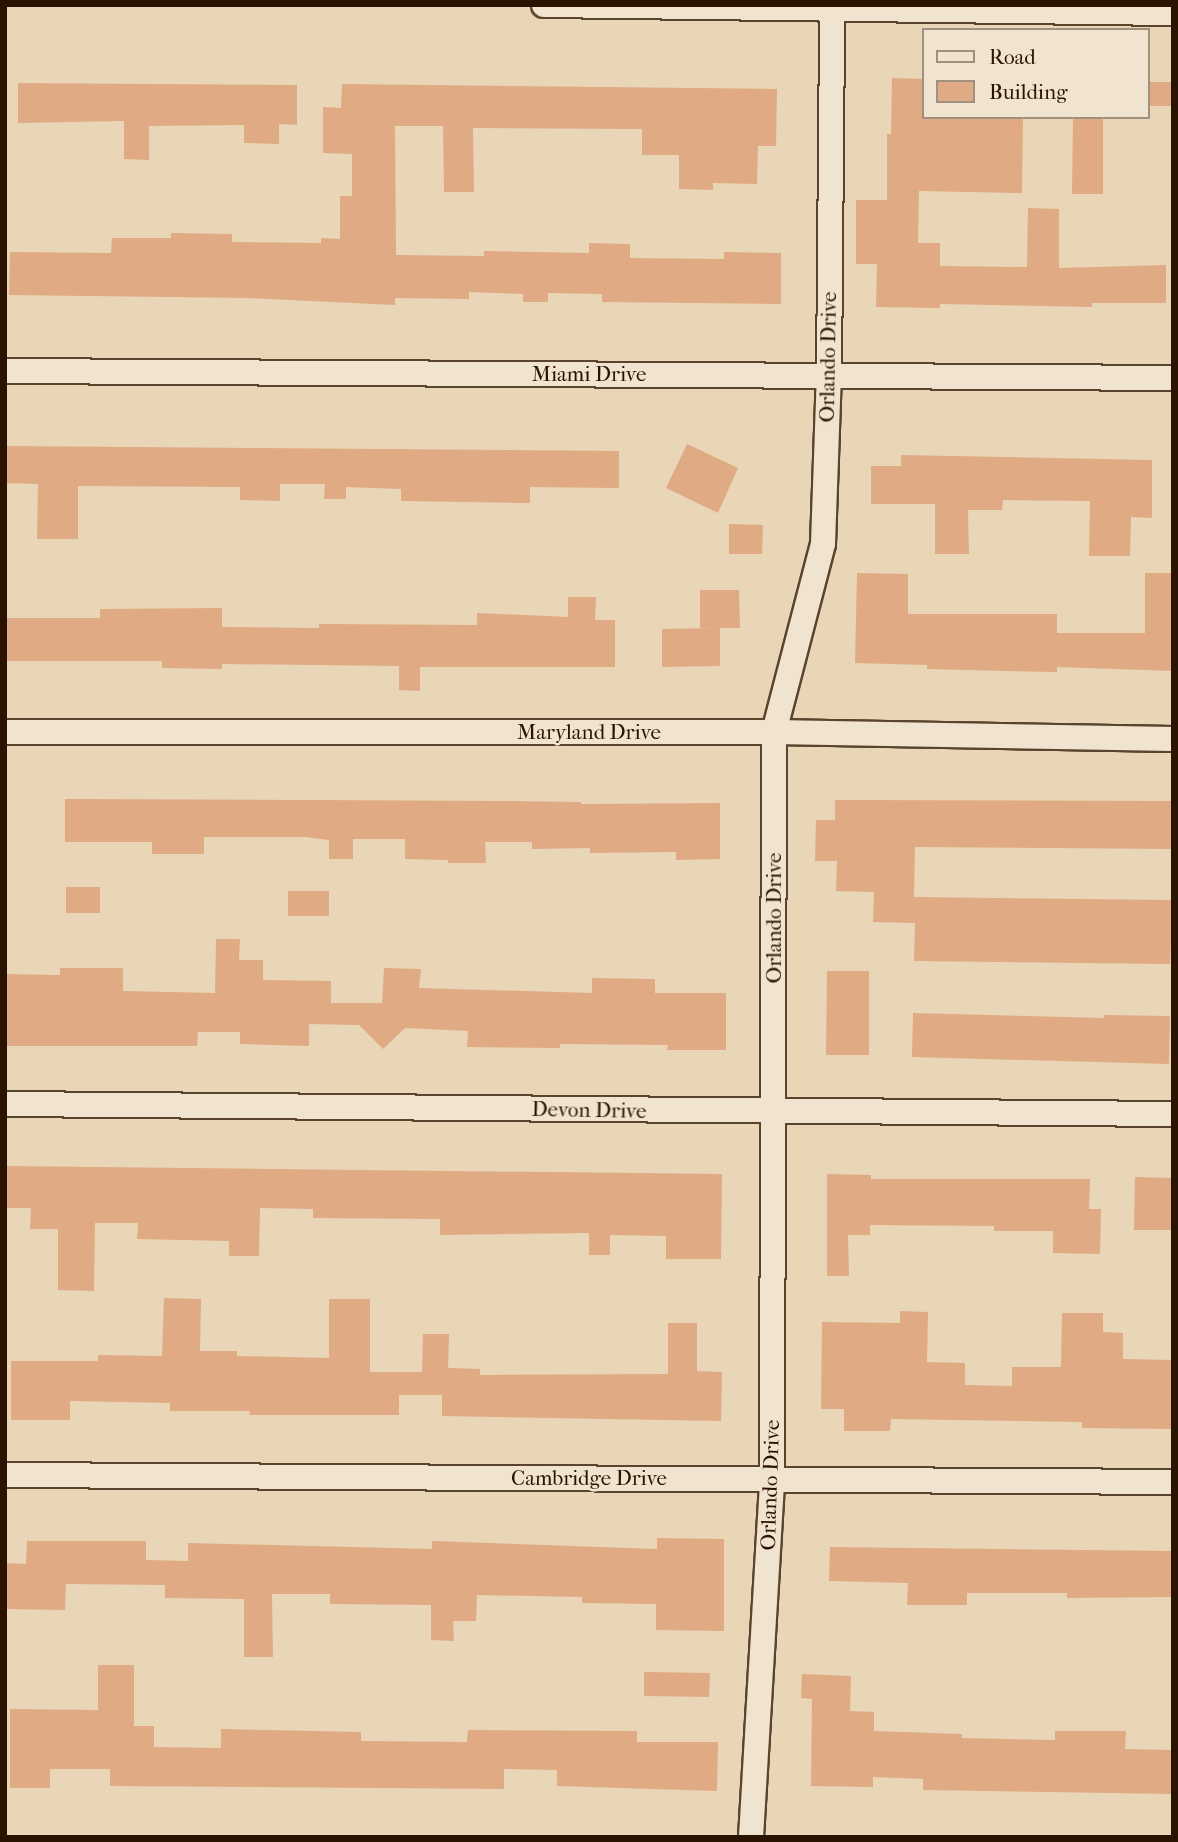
<!DOCTYPE html>
<style>
body{margin:0}
#map{position:relative;width:1178px;height:1842px;overflow:hidden;background:#e8d6b6;font-family:"IM FELL French Canon",serif}
div>[style]{position:absolute}
[style*='--x']{left:calc(var(--x)*1px);top:calc(var(--y)*1px);width:calc(var(--w)*1px);rotate:calc(var(--a)*1deg)}
.building>*{inset:0;background:#e0aa84}
.roads{filter:drop-shadow(2px 0 #5a442e) drop-shadow(-2px 0 #5a442e) drop-shadow(0 2px #5a442e) drop-shadow(0 -2px #5a442e)}
.street>*{height:24px;margin:-12px;padding:0 12px;transform-origin:12px;border-radius:12px;background:#f0e4d0}
span{translate:-50% -50%;white-space:nowrap;text-align:center;line-height:1.15;-webkit-text-stroke:5px #f0e4d0;paint-order:stroke}
.street-label{font-size:21px;color:#2a1300}
.frame{position:absolute;inset:0;border:7px solid #2a1300;pointer-events:none}
.legend{position:absolute;left:922px;top:28px;width:228px;height:91px;box-sizing:border-box;background:#f0e4d0;border:2px solid #a1907d;margin:0;padding:9px 12px;list-style:none;font-size:21px;color:#2a1300}
.legend li{display:flex;align-items:center;gap:14px;height:35px}
.legend b{width:35px;border:2px solid #a1907d}
</style>
<div id="map">
<div class="building">
<div style="clip-path:polygon(892px 78px,924px 79px,924px 117px,1023px 117px,1022px 193px,919px 191px,918px 243px,940px 243px,940px 266px,1027px 267px,1028px 208px,1059px 209px,1059px 268px,1166px 265px,1166px 303px,1092px 303px,1092px 307px,940px 304px,940px 308px,876px 307px,877px 264px,856px 264px,856px 200px,887px 200px,887px 134px,891px 134px)"></div>
<div style="clip-path:polygon(1148px 82px,1173px 82px,1173px 106px,1148px 106px)"></div>
<div style="clip-path:polygon(18px 83px,297px 85px,297px 125px,279px 124px,279px 144px,244px 143px,244px 125px,149px 126px,149px 160px,124px 159px,124px 121px,18px 123px)"></div>
<div style="clip-path:polygon(342px 84px,777px 89px,776px 146px,758px 146px,757px 184px,713px 183px,713px 190px,679px 189px,679px 155px,642px 155px,642px 129px,473px 128px,474px 192px,444px 192px,443px 126px,395px 126px,396px 255px,484px 256px,484px 251px,589px 253px,589px 243px,630px 244px,630px 258px,724px 259px,724px 252px,781px 253px,781px 304px,602px 302px,602px 294px,548px 293px,548px 302px,523px 302px,523px 294px,469px 292px,469px 299px,395px 298px,395px 305px,248px 298px,9px 295px,10px 252px,111px 253px,112px 238px,171px 238px,171px 233px,232px 234px,232px 242px,321px 243px,321px 238px,340px 239px,340px 196px,352px 196px,352px 154px,323px 153px,323px 107px,341px 108px)"></div>
<div style="clip-path:polygon(1073px 117px,1103px 117px,1103px 194px,1072px 194px)"></div>
<div style="clip-path:polygon(687px 444px,738px 468px,718px 513px,666px 488px)"></div>
<div style="clip-path:polygon(5px 446px,619px 451px,619px 488px,530px 487px,530px 503px,401px 501px,401px 489px,346px 487px,346px 499px,324px 499px,325px 484px,280px 484px,280px 501px,240px 500px,240px 487px,78px 486px,78px 539px,37px 539px,38px 484px,5px 483px)"></div>
<div style="clip-path:polygon(901px 455px,1152px 460px,1152px 518px,1131px 517px,1130px 556px,1089px 556px,1090px 501px,1003px 500px,1002px 510px,968px 510px,969px 554px,935px 554px,935px 504px,871px 504px,871px 466px,901px 466px)"></div>
<div style="clip-path:polygon(729px 524px,763px 525px,762px 554px,729px 554px)"></div>
<div style="clip-path:polygon(857px 573px,908px 574px,908px 614px,1057px 614px,1057px 633px,1145px 633px,1145px 573px,1173px 573px,1173px 671px,1057px 667px,1057px 672px,1006px 671px,927px 669px,927px 665px,855px 663px)"></div>
<div style="clip-path:polygon(700px 590px,739px 590px,740px 628px,700px 628px)"></div>
<div style="clip-path:polygon(568px 597px,596px 597px,595px 620px,615px 620px,615px 667px,420px 667px,420px 691px,399px 690px,399px 666px,222px 664px,222px 669px,162px 668px,162px 661px,5px 661px,5px 618px,100px 618px,100px 609px,222px 608px,222px 627px,319px 628px,319px 624px,477px 625px,477px 613px,568px 617px)"></div>
<div style="clip-path:polygon(720px 628px,720px 666px,662px 667px,662px 629px)"></div>
<div style="clip-path:polygon(65px 799px,504px 801px,581px 802px,581px 804px,720px 803px,720px 859px,676px 860px,676px 852px,590px 853px,590px 848px,532px 849px,532px 842px,485px 842px,486px 863px,448px 863px,448px 860px,405px 859px,405px 839px,353px 839px,353px 859px,329px 859px,329px 840px,305px 837px,204px 837px,204px 854px,152px 854px,152px 842px,65px 842px)"></div>
<div style="clip-path:polygon(835px 800px,1173px 801px,1173px 849px,915px 847px,914px 897px,1173px 900px,1170px 964px,914px 961px,915px 923px,873px 922px,874px 892px,836px 891px,837px 861px,815px 861px,816px 820px,835px 820px)"></div>
<div style="clip-path:polygon(66px 887px,100px 887px,100px 913px,66px 913px)"></div>
<div style="clip-path:polygon(288px 891px,329px 891px,329px 916px,288px 916px)"></div>
<div style="clip-path:polygon(216px 939px,240px 939px,239px 960px,263px 960px,263px 980px,331px 981px,331px 1003px,382px 1003px,384px 968px,421px 969px,419px 988px,592px 993px,592px 978px,655px 979px,655px 993px,726px 993px,726px 1050px,667px 1050px,668px 1045px,560px 1044px,560px 1048px,467px 1047px,468px 1031px,405px 1028px,383px 1049px,359px 1025px,309px 1024px,309px 1046px,240px 1044px,240px 1032px,198px 1032px,197px 1046px,5px 1046px,5px 974px,60px 975px,60px 968px,123px 968px,123px 991px,215px 993px)"></div>
<div style="clip-path:polygon(827px 971px,869px 971px,869px 1055px,826px 1055px)"></div>
<div style="clip-path:polygon(913px 1013px,1104px 1018px,1104px 1015px,1170px 1016px,1169px 1064px,912px 1057px)"></div>
<div style="clip-path:polygon(5px 1166px,722px 1174px,721px 1259px,666px 1259px,666px 1236px,610px 1235px,610px 1255px,589px 1255px,589px 1233px,440px 1235px,440px 1219px,313px 1218px,313px 1209px,260px 1208px,259px 1256px,229px 1256px,229px 1241px,137px 1239px,138px 1223px,95px 1223px,94px 1291px,58px 1290px,58px 1229px,30px 1229px,31px 1208px,5px 1208px)"></div>
<div style="clip-path:polygon(827px 1174px,871px 1175px,871px 1179px,1090px 1179px,1089px 1209px,1101px 1209px,1100px 1254px,1053px 1253px,1053px 1231px,994px 1231px,994px 1226px,870px 1225px,870px 1235px,848px 1235px,849px 1276px,827px 1276px)"></div>
<div style="clip-path:polygon(1135px 1177px,1173px 1178px,1173px 1230px,1134px 1230px)"></div>
<div style="clip-path:polygon(164px 1298px,201px 1299px,200px 1351px,237px 1351px,237px 1356px,329px 1358px,329px 1299px,370px 1299px,370px 1372px,422px 1372px,423px 1334px,449px 1334px,448px 1368px,480px 1369px,480px 1375px,668px 1374px,668px 1323px,697px 1323px,697px 1371px,722px 1372px,721px 1421px,442px 1416px,442px 1395px,399px 1395px,399px 1415px,249px 1415px,250px 1411px,170px 1411px,170px 1403px,70px 1401px,70px 1420px,11px 1420px,11px 1361px,98px 1361px,98px 1355px,162px 1356px)"></div>
<div style="clip-path:polygon(900px 1311px,928px 1312px,927px 1362px,965px 1363px,965px 1385px,1012px 1386px,1012px 1367px,1061px 1367px,1062px 1313px,1103px 1313px,1103px 1332px,1123px 1333px,1123px 1359px,1173px 1360px,1173px 1429px,1082px 1428px,1082px 1422px,891px 1419px,890px 1431px,844px 1431px,844px 1409px,821px 1409px,822px 1322px,900px 1323px)"></div>
<div style="clip-path:polygon(657px 1538px,724px 1539px,724px 1631px,656px 1630px,656px 1604px,582px 1603px,582px 1597px,477px 1595px,476px 1621px,453px 1621px,454px 1641px,431px 1640px,431px 1605px,330px 1604px,330px 1594px,272px 1594px,273px 1657px,244px 1657px,244px 1599px,165px 1598px,165px 1585px,66px 1584px,65px 1610px,6px 1609px,7px 1563px,26px 1564px,27px 1541px,146px 1541px,146px 1560px,188px 1561px,188px 1543px,432px 1549px,432px 1541px,657px 1549px)"></div>
<div style="clip-path:polygon(830px 1547px,1173px 1551px,1173px 1597px,1067px 1598px,1067px 1593px,967px 1593px,967px 1605px,907px 1605px,908px 1583px,829px 1581px)"></div>
<div style="clip-path:polygon(98px 1665px,134px 1665px,134px 1726px,154px 1726px,154px 1747px,221px 1748px,221px 1729px,361px 1732px,361px 1741px,467px 1742px,468px 1730px,637px 1731px,637px 1742px,718px 1742px,717px 1791px,557px 1786px,557px 1770px,504px 1769px,504px 1789px,110px 1786px,110px 1769px,50px 1769px,50px 1788px,10px 1788px,10px 1709px,98px 1710px)"></div>
<div style="clip-path:polygon(644px 1672px,710px 1673px,709px 1697px,644px 1696px)"></div>
<div style="clip-path:polygon(802px 1674px,851px 1676px,850px 1711px,874px 1712px,874px 1731px,962px 1734px,962px 1738px,1055px 1740px,1055px 1731px,1126px 1731px,1125px 1749px,1173px 1750px,1173px 1794px,923px 1790px,923px 1779px,873px 1777px,873px 1787px,811px 1786px,812px 1699px,801px 1698px)"></div>
</div>
<div class="roads">
<div class="street">
<div style="--x:544;--y:5;--w:629;--a:0.73"></div>
<div style="--x:5;--y:371;--w:1168;--a:0.34"></div>
<div style="--x:5;--y:732;--w:769;--a:0"></div>
<div style="--x:774;--y:732;--w:399;--a:1"></div>
<div style="--x:5;--y:1104;--w:1168;--a:0.49"></div>
<div style="--x:5;--y:1475;--w:1168;--a:0.34"></div>
<div style="--x:751;--y:1837;--w:359;--a:-86.6"></div>
<div style="--x:772;--y:1479;--w:747;--a:-89.85"></div>
<div style="--x:774;--y:732;--w:194;--a:-75.4"></div>
<div style="--x:823;--y:544;--w:169;--a:-88"></div>
<div style="--x:829;--y:375;--w:370;--a:-89.5"></div>
</div>
</div>
<div class="street-label">
<span style="left:828px;top:357px;rotate:-89deg">Orlando Drive</span>
<span style="left:589px;top:374px">Miami Drive</span>
<span style="left:589px;top:732px">Maryland Drive</span>
<span style="left:774px;top:918px;rotate:-90deg">Orlando Drive</span>
<span style="left:589px;top:1110px;rotate:1deg">Devon Drive</span>
<span style="left:589px;top:1478px">Cambridge Drive</span>
<span style="left:770px;top:1485px;rotate:-88deg">Orlando Drive</span>
</div>
<div class="frame"></div>
<ul class="legend">
<li><b style="height:9px;background:#f0e4d0"></b>Road</li>
<li><b style="height:19px;background:#e0aa84"></b>Building</li>
</ul>
</div>
